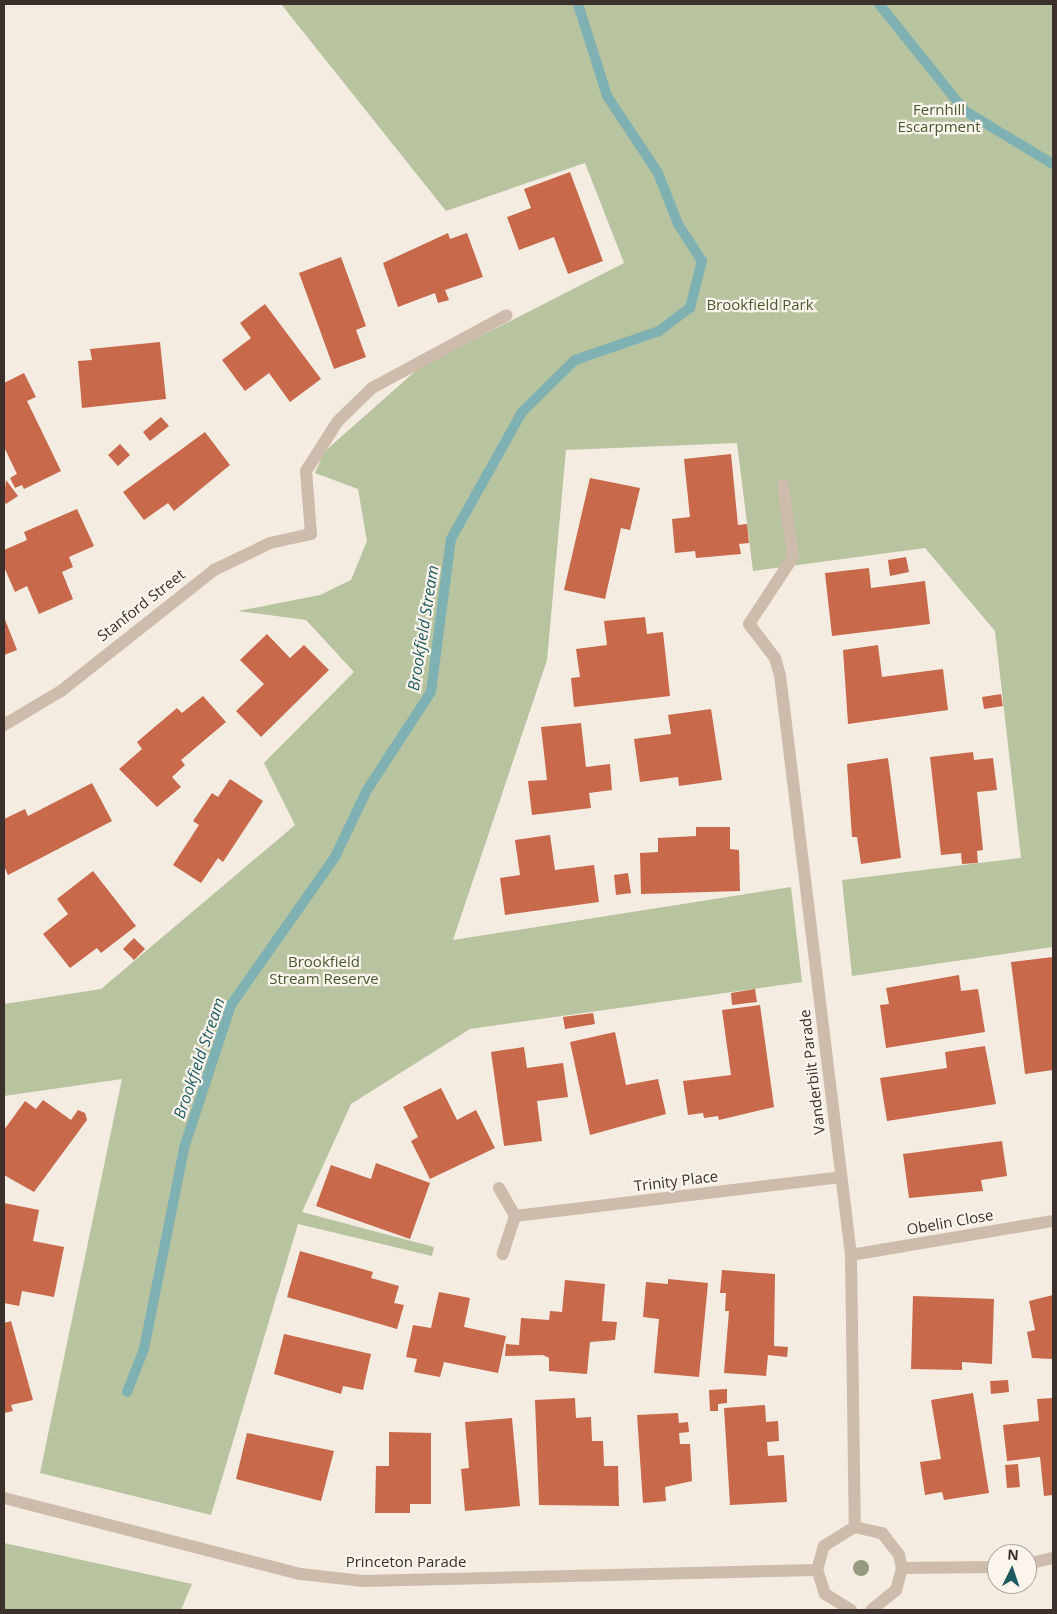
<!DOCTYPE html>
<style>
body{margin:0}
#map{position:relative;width:1057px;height:1614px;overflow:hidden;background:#f4ebe1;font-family:"Open Sans",sans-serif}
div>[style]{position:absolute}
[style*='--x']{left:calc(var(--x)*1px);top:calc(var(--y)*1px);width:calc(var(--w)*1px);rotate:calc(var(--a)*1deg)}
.green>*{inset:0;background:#b8c4a0}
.stream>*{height:10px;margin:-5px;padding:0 5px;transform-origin:5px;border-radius:5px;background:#7fb0b2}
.building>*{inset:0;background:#c8694b}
.lane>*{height:12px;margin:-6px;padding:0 6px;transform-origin:6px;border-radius:6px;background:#cdbbac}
.street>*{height:12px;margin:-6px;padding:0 6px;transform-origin:6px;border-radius:6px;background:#cdbbac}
.trees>*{width:16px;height:16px;margin:-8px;border-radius:50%;background:#969b7f}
span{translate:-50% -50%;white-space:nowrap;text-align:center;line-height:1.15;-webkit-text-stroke:4.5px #fbf5ee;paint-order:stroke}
.park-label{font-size:15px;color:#4a5a2e}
.street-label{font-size:15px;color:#3b302b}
.water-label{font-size:16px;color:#1f5a5e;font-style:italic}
.frame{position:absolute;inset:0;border:5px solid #3b302b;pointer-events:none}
.north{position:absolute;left:987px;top:1544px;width:50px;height:50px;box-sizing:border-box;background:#fbf5ee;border:1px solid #aea6a0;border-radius:50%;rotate:4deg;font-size:14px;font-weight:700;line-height:20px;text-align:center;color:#3b302b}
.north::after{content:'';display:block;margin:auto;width:18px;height:22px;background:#1f5a5e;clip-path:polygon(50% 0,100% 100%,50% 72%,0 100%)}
</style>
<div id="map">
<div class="green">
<div style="clip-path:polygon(281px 4px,1053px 4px,1053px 947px,852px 976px,842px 880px,1021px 858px,995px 631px,925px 548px,753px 571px,737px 443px,566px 450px,547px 660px,453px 940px,791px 887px,802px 982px,470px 1029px,351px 1104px,302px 1212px,434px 1247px,432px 1256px,298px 1224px,211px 1515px,40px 1473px,122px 1079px,4px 1096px,4px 1004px,101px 989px,295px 825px,264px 763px,354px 672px,306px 620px,238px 611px,320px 595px,351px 580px,367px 541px,358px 489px,315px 473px,324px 452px,420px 367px,624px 263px,585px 163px,446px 211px)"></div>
<div style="clip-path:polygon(4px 1543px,192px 1584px,181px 1610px,4px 1610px)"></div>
</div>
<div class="stream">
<div style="--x:879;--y:4;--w:137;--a:51.2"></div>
<div style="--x:965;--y:111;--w:103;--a:31.1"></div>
<div style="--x:127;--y:1392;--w:46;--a:-68.4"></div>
<div style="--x:144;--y:1349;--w:205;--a:-78.7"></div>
<div style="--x:184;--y:1148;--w:151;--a:-71.8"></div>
<div style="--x:231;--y:1005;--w:181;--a:-54.9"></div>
<div style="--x:335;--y:857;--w:74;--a:-64.5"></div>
<div style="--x:367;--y:790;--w:117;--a:-56.9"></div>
<div style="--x:431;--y:692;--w:154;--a:-82.6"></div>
<div style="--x:451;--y:539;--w:145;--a:-60.8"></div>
<div style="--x:522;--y:412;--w:74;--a:-44.5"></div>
<div style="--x:575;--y:360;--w:89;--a:-19"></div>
<div style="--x:659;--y:331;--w:39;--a:-37"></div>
<div style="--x:690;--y:308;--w:49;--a:-75.7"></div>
<div style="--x:702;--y:261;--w:44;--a:-123"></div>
<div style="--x:678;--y:224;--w:55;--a:-111.4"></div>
<div style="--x:658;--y:173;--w:92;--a:-123.5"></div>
<div style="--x:607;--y:96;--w:96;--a:-107.5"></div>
</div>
<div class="building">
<div style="clip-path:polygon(570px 172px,603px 261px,568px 274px,554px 237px,519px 250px,507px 217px,531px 208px,524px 189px)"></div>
<div style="clip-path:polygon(448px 233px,450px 239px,467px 233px,483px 277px,445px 290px,449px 300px,438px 303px,435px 293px,398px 307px,383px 263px)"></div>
<div style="clip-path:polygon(341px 257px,366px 326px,356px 330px,366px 357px,334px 369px,299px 273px)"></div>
<div style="clip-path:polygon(265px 304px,321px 379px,290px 402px,269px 373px,245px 391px,222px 360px,251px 338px,240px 323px)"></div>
<div style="clip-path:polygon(160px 342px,166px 399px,82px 408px,78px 361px,92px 360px,90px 349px)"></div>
<div style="clip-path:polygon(24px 373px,36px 397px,27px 401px,61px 471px,24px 489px,22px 485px,15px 488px,10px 478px,17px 474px,4px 447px,4px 383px)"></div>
<div style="clip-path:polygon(161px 417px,169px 426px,150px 441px,143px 432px)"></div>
<div style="clip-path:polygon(205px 432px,230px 465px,174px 511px,168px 503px,144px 520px,123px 492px)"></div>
<div style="clip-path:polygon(120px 444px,130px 455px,118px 466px,108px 455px)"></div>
<div style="clip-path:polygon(731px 454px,738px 525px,747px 524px,749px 543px,739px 544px,741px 554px,696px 558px,695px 551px,675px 553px,672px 519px,690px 517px,684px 459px)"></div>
<div style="clip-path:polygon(590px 478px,640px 488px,630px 530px,621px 528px,605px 599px,564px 590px)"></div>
<div style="clip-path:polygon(6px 480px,18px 496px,6px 504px,4px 500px)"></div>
<div style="clip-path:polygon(77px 509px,94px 546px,69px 557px,73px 567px,62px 572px,73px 599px,39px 614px,27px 586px,15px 592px,4px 567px,4px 550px,27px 540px,24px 532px)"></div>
<div style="clip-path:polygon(906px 557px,909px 572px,890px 576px,888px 560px)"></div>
<div style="clip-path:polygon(869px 568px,871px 588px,925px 581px,930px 624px,832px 636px,825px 573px)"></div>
<div style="clip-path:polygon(4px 617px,17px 650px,4px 655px)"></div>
<div style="clip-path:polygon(645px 617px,647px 634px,663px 632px,670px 696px,574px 707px,571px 678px,580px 677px,576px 649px,607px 645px,604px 621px)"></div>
<div style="clip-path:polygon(267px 634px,290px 658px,304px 645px,329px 670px,261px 737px,236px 711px,264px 684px,240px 660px)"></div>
<div style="clip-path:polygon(878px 645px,882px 677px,943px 669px,948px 710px,848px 724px,843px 650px)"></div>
<div style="clip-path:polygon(1001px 694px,1003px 706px,984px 709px,982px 697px)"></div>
<div style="clip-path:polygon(203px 696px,226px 722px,181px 760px,185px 765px,172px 777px,181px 787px,157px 807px,119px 769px,142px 749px,137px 742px,177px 708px,182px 713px)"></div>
<div style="clip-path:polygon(711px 709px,722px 780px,679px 786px,678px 777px,640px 782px,634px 739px,671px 734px,668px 715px)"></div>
<div style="clip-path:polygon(581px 723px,586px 767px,610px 764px,612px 790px,589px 793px,591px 808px,532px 815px,528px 781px,547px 780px,541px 727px)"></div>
<div style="clip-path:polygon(973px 752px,974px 760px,993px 758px,997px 790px,977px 792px,983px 850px,977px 851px,978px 863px,962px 864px,961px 853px,941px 855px,930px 757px)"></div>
<div style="clip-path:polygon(888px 758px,901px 858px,861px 864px,857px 837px,852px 837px,847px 764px)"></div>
<div style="clip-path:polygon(230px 779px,263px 801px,223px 862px,218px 858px,201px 883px,173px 865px,199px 825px,193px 821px,212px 793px,218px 797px)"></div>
<div style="clip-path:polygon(92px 783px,112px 821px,8px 875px,4px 866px,4px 819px,25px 809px,28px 816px)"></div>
<div style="clip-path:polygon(696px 827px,730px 827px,730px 849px,739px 850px,740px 891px,641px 894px,640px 853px,658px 852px,658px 838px,696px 836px)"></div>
<div style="clip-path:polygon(550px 835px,555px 870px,594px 865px,599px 902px,505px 915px,500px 878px,520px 875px,515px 840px)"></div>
<div style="clip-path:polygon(93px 871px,136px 926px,101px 953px,97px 948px,70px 968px,43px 934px,68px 914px,57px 899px)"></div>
<div style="clip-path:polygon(628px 873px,631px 893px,616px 895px,614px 875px)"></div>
<div style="clip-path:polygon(134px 938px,145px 949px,134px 960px,123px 949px)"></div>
<div style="clip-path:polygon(1053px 957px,1053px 1070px,1025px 1074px,1011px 962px)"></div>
<div style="clip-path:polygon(959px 975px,961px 991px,978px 989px,985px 1032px,886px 1048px,880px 1005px,889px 1004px,886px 988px)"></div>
<div style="clip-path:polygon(755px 989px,757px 1002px,732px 1005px,731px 993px)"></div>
<div style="clip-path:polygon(760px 1005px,774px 1107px,719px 1120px,718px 1116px,704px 1118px,703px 1113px,688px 1115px,683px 1081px,731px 1075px,722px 1010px)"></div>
<div style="clip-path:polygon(593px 1013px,595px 1024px,565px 1029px,563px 1017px)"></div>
<div style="clip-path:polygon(615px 1032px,626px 1085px,658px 1079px,666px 1114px,590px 1135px,570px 1042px)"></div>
<div style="clip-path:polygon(985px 1046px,996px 1104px,887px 1121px,880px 1078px,947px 1068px,945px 1052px)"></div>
<div style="clip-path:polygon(524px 1047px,527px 1068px,563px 1063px,568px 1097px,537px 1101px,542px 1141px,504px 1146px,491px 1052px)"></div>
<div style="clip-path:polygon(441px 1088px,457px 1120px,476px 1110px,495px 1148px,430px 1179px,411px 1141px,418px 1137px,403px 1107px)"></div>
<div style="clip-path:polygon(43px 1100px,71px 1120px,78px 1110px,85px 1113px,87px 1120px,34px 1192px,4px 1175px,4px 1130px,25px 1101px,36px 1109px)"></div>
<div style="clip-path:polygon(1002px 1141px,1007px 1176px,981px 1180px,983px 1191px,909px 1198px,903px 1154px)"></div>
<div style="clip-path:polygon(376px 1163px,430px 1183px,410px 1239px,316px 1206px,331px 1165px,371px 1179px)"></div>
<div style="clip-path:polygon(4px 1203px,39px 1210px,33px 1241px,64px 1247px,54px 1297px,22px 1291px,19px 1306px,4px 1303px)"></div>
<div style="clip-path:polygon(300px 1251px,373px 1272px,371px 1278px,399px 1286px,394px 1303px,404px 1305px,397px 1329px,287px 1297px)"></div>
<div style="clip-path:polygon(722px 1270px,775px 1274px,774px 1346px,788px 1347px,787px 1357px,768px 1355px,766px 1376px,724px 1373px,729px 1311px,725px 1311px,726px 1293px,720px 1293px)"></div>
<div style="clip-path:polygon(668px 1279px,708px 1283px,699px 1377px,654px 1373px,659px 1319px,643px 1317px,646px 1282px,668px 1284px)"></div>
<div style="clip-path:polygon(565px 1280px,605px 1284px,602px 1321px,617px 1322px,615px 1340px,590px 1342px,587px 1374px,549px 1371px,549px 1358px,543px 1355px,505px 1356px,506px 1344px,519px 1345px,521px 1318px,549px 1320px,550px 1311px,562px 1312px)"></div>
<div style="clip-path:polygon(439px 1292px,470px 1298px,464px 1327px,506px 1336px,498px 1373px,444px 1362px,440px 1377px,414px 1372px,417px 1359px,406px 1357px,413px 1325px,431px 1328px)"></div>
<div style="clip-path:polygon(1053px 1295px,1053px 1359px,1032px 1358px,1027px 1332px,1035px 1330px,1029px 1301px)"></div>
<div style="clip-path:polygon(913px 1296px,994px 1299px,992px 1364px,962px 1362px,962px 1370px,911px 1369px)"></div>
<div style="clip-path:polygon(11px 1321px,33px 1400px,11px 1405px,13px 1411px,4px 1413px,4px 1323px)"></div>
<div style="clip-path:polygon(284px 1334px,371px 1354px,363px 1390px,343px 1386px,341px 1394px,274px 1374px)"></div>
<div style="clip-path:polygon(1008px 1380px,1009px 1392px,991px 1394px,990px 1381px)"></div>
<div style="clip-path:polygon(727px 1389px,727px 1403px,718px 1404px,718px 1411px,710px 1411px,709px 1390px)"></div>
<div style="clip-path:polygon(973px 1393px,989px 1493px,944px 1500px,942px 1492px,925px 1495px,920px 1462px,941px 1459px,931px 1400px)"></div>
<div style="clip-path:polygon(575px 1398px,576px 1418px,591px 1417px,592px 1441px,603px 1441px,604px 1466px,618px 1466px,619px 1506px,539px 1505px,535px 1400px)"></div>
<div style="clip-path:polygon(1053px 1398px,1053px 1495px,1044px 1496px,1040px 1457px,1007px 1461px,1003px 1425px,1039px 1421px,1037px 1399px)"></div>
<div style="clip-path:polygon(765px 1405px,766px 1422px,778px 1421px,779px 1441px,767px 1442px,768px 1456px,784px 1455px,787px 1502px,730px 1505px,724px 1408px)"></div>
<div style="clip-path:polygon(678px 1413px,679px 1423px,688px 1422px,689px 1432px,679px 1433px,680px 1444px,690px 1444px,692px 1481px,665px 1487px,666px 1501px,643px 1503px,637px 1415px)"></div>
<div style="clip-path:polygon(512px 1418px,520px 1506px,465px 1511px,461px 1469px,469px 1468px,465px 1422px)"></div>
<div style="clip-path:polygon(389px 1432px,431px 1433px,431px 1504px,410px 1504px,410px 1513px,375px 1513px,376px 1466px,389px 1466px)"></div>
<div style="clip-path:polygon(247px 1433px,334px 1451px,321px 1501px,236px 1479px)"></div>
<div style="clip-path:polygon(1018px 1464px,1020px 1487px,1007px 1488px,1005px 1465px)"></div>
</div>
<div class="lane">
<div style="--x:749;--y:624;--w:80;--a:-56.7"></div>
<div style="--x:793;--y:557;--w:73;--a:-97.9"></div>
</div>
<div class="street">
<div style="--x:749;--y:624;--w:43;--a:52.6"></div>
<div style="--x:775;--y:658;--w:18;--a:74"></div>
<div style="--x:780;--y:675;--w:584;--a:83.02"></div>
<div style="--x:851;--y:1255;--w:272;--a:89.2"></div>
<div style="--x:4;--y:725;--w:66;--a:-30.8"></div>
<div style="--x:61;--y:691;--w:195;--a:-38.3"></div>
<div style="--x:214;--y:570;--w:62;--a:-25.7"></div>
<div style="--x:270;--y:543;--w:42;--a:-12.4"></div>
<div style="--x:311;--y:534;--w:63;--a:-94.5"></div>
<div style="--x:306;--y:471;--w:59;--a:-57.4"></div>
<div style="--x:338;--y:421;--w:47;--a:-44.1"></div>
<div style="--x:372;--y:388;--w:153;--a:-28.4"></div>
<div style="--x:499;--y:1188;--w:32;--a:60"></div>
<div style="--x:515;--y:1216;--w:40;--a:108"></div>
<div style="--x:515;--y:1216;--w:328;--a:-6.8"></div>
<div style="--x:851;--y:1255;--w:205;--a:-9.6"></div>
<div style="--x:4;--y:1498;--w:307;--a:14.4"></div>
<div style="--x:301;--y:1574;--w:61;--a:6.5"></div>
<div style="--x:362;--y:1581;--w:455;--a:-1.4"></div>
<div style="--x:1027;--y:1564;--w:27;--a:-13"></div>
<div style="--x:902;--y:1568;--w:95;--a:-0.6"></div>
<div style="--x:851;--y:1610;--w:31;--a:-148"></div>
<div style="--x:825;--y:1594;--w:25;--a:-108"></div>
<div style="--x:817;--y:1570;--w:25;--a:-74"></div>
<div style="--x:824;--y:1546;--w:36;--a:-32"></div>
<div style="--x:855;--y:1527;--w:28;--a:13"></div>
<div style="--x:882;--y:1533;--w:28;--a:52"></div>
<div style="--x:899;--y:1555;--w:13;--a:77"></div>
<div style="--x:902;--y:1568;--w:23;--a:105"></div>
<div style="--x:896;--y:1590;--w:32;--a:141"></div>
</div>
<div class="trees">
<div style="left:861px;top:1568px"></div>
</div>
<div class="park-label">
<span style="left:939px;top:118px">Fernhill<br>Escarpment</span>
<span style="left:760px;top:305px">Brookfield Park</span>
<span style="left:324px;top:970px">Brookfield<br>Stream Reserve</span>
</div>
<div class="street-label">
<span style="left:141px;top:605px;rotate:-38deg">Stanford Street</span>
<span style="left:812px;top:1072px;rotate:-97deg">Vanderbilt Parade</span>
<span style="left:676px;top:1181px;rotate:-7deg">Trinity Place</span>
<span style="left:950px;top:1222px;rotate:-10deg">Obelin Close</span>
<span style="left:406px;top:1562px">Princeton Parade</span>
</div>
<div class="water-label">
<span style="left:423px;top:628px;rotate:-81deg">Brookfield Stream</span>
<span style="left:199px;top:1058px;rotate:-71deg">Brookfield Stream</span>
</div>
<div class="frame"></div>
<div class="north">N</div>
</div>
